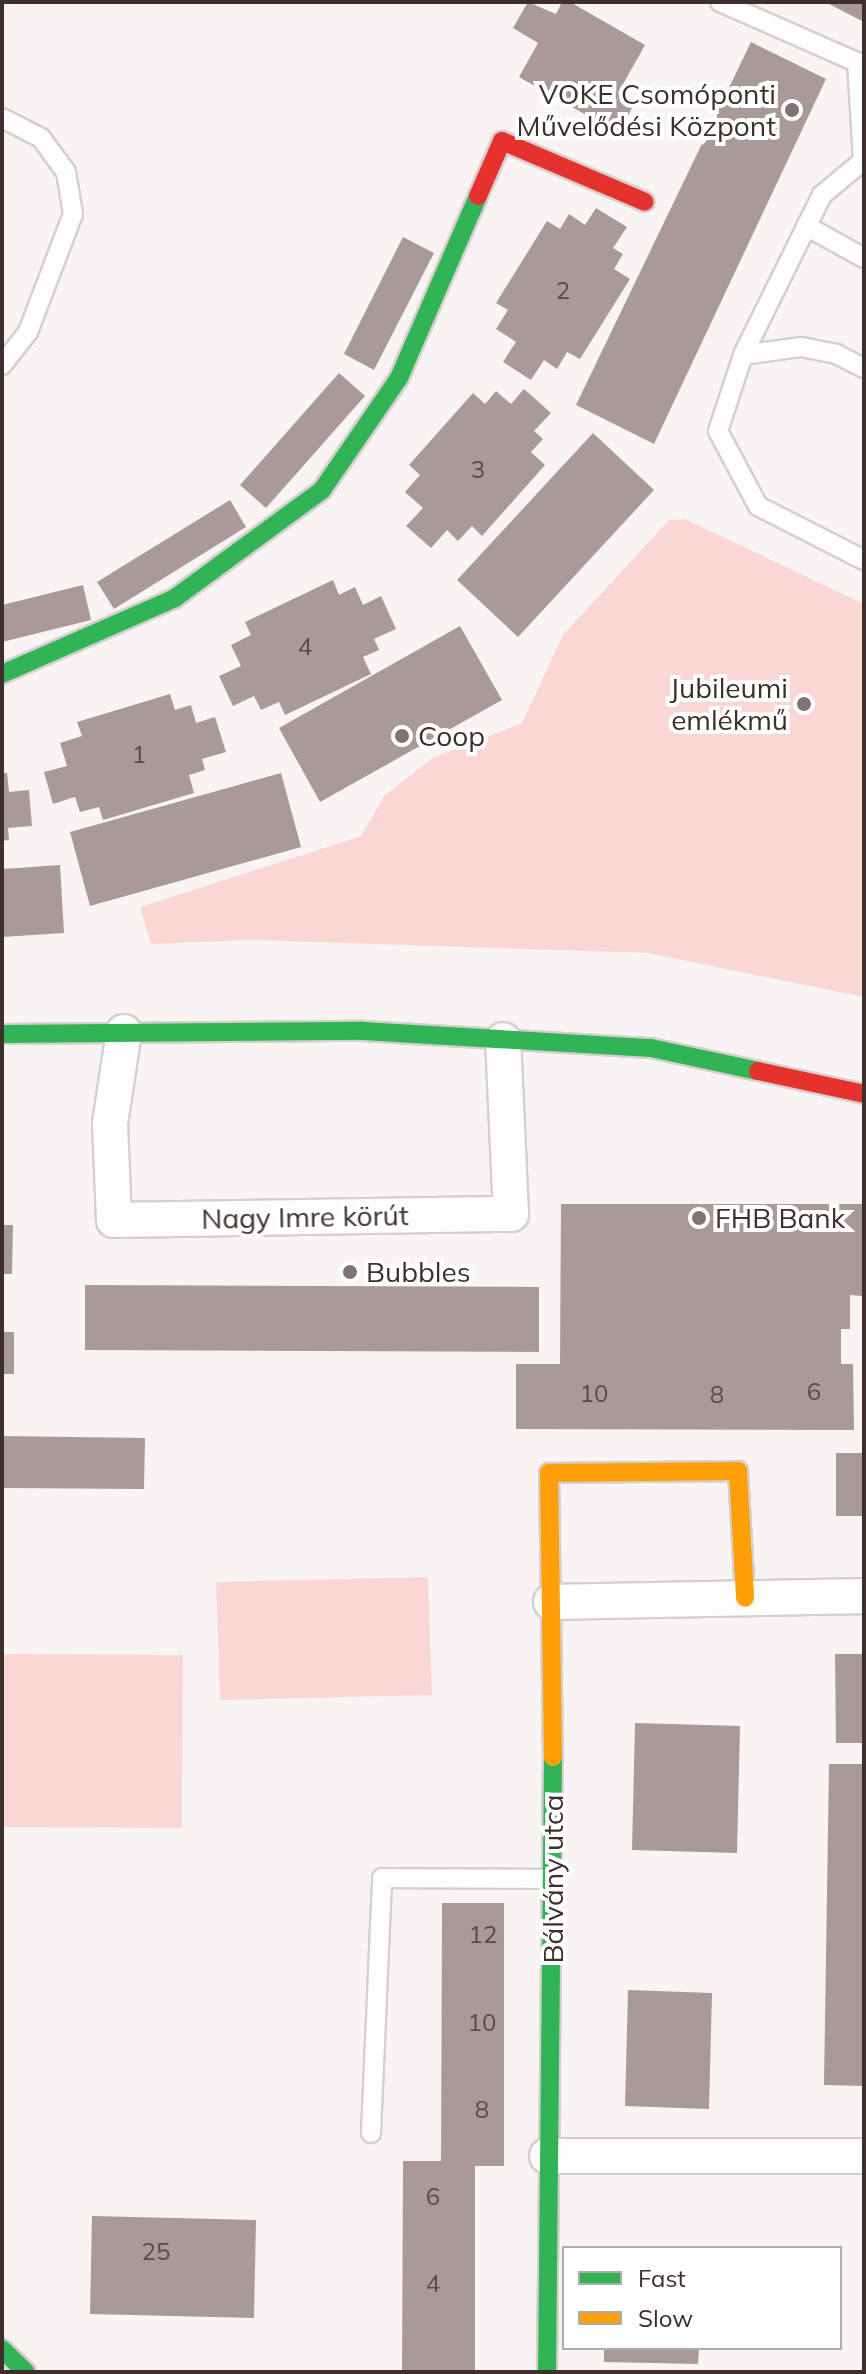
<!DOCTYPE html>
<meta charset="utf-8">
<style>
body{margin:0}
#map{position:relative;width:866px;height:2374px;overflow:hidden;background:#f9f4f4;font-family:Mulish,sans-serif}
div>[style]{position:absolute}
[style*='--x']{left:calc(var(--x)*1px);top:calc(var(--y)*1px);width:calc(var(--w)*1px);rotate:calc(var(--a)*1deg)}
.green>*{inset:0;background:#fad7d4}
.building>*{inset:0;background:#a99998}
.roads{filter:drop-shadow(2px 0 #d7cfce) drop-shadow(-2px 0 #d7cfce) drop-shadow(0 2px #d7cfce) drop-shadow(0 -2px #d7cfce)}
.lane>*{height:18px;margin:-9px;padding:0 9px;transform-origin:9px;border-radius:9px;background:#fefdfd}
.street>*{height:34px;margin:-17px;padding:0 17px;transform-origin:17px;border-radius:17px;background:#fefdfd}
.fast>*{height:18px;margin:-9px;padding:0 9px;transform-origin:9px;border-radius:9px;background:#30b455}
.slow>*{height:18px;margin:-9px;padding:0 9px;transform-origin:9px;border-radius:9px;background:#ff9f0a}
.jam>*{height:18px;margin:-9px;padding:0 9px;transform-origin:9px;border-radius:9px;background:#e5322d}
.dots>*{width:22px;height:22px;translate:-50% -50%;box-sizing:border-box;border:4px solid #fff;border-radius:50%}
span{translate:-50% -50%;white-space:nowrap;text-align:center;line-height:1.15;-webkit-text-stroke:8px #fff;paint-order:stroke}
.number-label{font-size:24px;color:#584a48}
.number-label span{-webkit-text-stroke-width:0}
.poi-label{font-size:28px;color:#3d2f2d}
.right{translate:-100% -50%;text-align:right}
.left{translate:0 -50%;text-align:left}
.street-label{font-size:28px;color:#3d2f2d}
.frame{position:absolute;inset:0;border:4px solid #3d2f2d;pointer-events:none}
.legend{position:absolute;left:562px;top:2246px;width:280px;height:104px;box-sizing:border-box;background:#fff;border:2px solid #b1acab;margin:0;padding:10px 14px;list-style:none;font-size:24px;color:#3d2f2d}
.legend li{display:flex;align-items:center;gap:16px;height:40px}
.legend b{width:40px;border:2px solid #b1acab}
</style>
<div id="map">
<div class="green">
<div style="clip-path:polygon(685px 519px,864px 604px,864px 997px,648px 953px,251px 940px,151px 944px,140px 907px,361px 836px,384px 796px,433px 758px,522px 723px,563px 635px,669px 520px)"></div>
<div style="clip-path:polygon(428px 1577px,432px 1695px,220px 1700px,216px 1582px)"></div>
<div style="clip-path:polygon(2px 1654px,183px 1655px,182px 1828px,2px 1827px)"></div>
</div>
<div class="building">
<div style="clip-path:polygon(528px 2px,556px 14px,562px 2px,570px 2px,645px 45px,618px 93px,635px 103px,618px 133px,519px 77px,538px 43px,513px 28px)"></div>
<div style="clip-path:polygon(825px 2px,864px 2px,864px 22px)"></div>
<div style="clip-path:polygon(751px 42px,826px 79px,654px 444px,576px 405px)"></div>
<div style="clip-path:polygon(596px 208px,627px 227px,613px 248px,623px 254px,614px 269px,630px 279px,580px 359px,567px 352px,557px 369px,544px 360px,531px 380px,503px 362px,516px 342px,496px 329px,508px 310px,496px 303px,547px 221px,560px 229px,569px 214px,585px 225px)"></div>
<div style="clip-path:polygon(403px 237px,434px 253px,374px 370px,344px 354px)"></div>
<div style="clip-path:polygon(339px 373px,365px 396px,266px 508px,240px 485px)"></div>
<div style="clip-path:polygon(524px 389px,551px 413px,534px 431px,543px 439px,531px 452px,545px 465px,482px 536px,472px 526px,458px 541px,447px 530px,431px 548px,406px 526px,423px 508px,405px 492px,420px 475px,409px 465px,473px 393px,485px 404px,496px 391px,511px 404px)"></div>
<div style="clip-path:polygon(593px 433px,654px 490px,518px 637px,457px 580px)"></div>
<div style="clip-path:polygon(230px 500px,246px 527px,114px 609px,97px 582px)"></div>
<div style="clip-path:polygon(333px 580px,339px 595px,355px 587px,363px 605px,381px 596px,396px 629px,374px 639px,379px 650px,363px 657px,371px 674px,285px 715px,279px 702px,261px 710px,254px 696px,233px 706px,219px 676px,241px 666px,231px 645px,251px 635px,245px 622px)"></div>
<div style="clip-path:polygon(83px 585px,91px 620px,2px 642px,2px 605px)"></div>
<div style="clip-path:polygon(460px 626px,502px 700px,320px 802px,279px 728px)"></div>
<div style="clip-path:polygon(170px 694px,175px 710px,191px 705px,196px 723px,215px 717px,226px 752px,202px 759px,205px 770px,189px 775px,194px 793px,103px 820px,99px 807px,80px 812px,75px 797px,53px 804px,44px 772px,67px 766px,60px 743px,82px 736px,77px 722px)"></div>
<div style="clip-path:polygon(2px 773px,7px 773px,9px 792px,29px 790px,32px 826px,8px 828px,9px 840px,2px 841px)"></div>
<div style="clip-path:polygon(281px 773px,301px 847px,90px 906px,70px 832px)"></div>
<div style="clip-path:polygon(60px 865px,64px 933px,2px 937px,2px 869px)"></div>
<div style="clip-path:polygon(561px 1204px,863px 1204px,863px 1296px,850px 1295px,850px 1329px,841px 1329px,841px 1364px,853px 1364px,854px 1430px,516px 1429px,516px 1364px,560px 1364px)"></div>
<div style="clip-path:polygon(2px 1225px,13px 1225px,12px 1274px,2px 1274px)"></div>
<div style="clip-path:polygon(85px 1285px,539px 1287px,539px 1352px,85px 1350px)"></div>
<div style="clip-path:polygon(2px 1332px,14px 1332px,14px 1374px,2px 1374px)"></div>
<div style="clip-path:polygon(2px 1436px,145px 1438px,144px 1489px,2px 1488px)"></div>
<div style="clip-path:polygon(836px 1453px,864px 1453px,864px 1516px,836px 1516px)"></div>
<div style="clip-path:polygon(835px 1654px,864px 1654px,864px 1743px,836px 1743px)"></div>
<div style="clip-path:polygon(635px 1723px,740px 1726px,737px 1853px,632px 1850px)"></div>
<div style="clip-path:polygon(829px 1764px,864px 1764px,863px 2086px,824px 2085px)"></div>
<div style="clip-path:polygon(442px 1903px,504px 1903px,504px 2166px,475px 2166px,475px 2372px,402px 2372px,403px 2161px,441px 2161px)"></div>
<div style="clip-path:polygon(628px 1990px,712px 1993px,709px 2109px,625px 2106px)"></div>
<div style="clip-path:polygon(92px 2216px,256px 2220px,254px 2318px,90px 2314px)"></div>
<div style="clip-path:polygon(604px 2348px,699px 2348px,698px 2364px,604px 2362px)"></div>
</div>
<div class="roads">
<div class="lane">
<div style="--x:720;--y:2;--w:150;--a:23.7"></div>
<div style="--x:857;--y:62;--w:98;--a:86.5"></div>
<div style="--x:2;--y:118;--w:44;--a:27.1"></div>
<div style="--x:41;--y:138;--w:42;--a:53.7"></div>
<div style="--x:66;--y:172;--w:43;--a:80.5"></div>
<div style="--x:73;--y:214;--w:126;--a:110.9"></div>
<div style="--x:28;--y:332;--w:42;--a:128.2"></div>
<div style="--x:864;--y:160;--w:55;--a:140.2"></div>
<div style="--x:822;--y:195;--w:178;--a:116.3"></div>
<div style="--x:743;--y:355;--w:80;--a:108.2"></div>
<div style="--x:718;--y:431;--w:85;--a:61.9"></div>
<div style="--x:758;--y:506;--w:119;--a:27"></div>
<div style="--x:806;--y:226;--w:66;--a:28.9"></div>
<div style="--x:743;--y:355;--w:59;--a:-7.9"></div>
<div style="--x:801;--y:347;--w:36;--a:11"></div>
<div style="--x:836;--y:354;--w:31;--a:27"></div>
<div style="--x:371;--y:2133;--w:255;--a:-87.5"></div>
<div style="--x:382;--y:1878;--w:173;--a:0.3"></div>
</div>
<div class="street">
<div style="--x:124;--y:1032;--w:93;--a:98.7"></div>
<div style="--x:110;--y:1124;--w:96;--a:87.6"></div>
<div style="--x:114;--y:1220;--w:397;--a:-0.9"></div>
<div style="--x:511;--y:1214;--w:174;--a:-92.6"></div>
<div style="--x:551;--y:1602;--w:313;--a:-1.1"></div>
<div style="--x:547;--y:2156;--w:317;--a:0"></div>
</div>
<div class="fast">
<div style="--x:2;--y:674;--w:189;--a:-23.7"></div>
<div style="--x:175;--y:598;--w:182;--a:-36.3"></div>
<div style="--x:322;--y:490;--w:136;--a:-55.5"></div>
<div style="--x:399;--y:378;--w:198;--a:-66.5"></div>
<div style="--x:2;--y:1034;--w:361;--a:-0.5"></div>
<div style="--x:363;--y:1031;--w:289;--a:3.4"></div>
<div style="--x:651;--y:1048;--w:109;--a:12.1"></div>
<div style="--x:2;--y:2349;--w:33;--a:44"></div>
<div style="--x:547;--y:2372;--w:615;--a:-89.44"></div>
</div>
<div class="slow">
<div style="--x:553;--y:1757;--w:284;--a:-90.8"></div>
<div style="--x:549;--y:1473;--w:189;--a:-0.6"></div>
<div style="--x:738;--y:1471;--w:127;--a:86.8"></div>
</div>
<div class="jam">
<div style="--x:478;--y:196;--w:60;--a:-66.4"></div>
<div style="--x:502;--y:141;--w:155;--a:23.1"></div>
<div style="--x:758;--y:1071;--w:108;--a:12.2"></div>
</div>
</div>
<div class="dots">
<div style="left:792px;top:110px;background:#7f7473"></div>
<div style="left:804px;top:704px;background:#7f7473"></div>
<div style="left:402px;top:736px;background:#7f7473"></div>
<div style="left:699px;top:1218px;background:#7f7473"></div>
<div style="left:350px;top:1272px;background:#7f7473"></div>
</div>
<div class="number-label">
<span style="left:563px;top:291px">2</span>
<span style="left:478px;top:470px">3</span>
<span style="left:305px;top:647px">4</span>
<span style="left:139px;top:755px">1</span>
<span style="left:814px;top:1392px">6</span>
<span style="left:594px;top:1394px">10</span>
<span style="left:717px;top:1395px">8</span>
<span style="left:483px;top:1935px">12</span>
<span style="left:482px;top:2023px">10</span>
<span style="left:482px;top:2110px">8</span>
<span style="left:433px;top:2197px">6</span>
<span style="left:156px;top:2252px">25</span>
<span style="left:433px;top:2284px">4</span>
</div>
<div class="poi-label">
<span class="right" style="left:776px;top:110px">VOKE Csomóponti<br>Művelődési Központ</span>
<span class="right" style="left:788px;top:704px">Jubileumi<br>emlékmű</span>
<span class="left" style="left:418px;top:736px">Coop</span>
<span class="left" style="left:715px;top:1218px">FHB Bank</span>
<span class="left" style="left:366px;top:1272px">Bubbles</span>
</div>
<div class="street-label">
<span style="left:305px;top:1217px;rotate:-1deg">Nagy Imre körút</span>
<span style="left:553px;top:1879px;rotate:-90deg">Bálvány utca</span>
</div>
<div class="frame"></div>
<ul class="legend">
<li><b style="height:10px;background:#30b455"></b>Fast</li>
<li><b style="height:10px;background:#ff9f0a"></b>Slow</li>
</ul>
</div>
